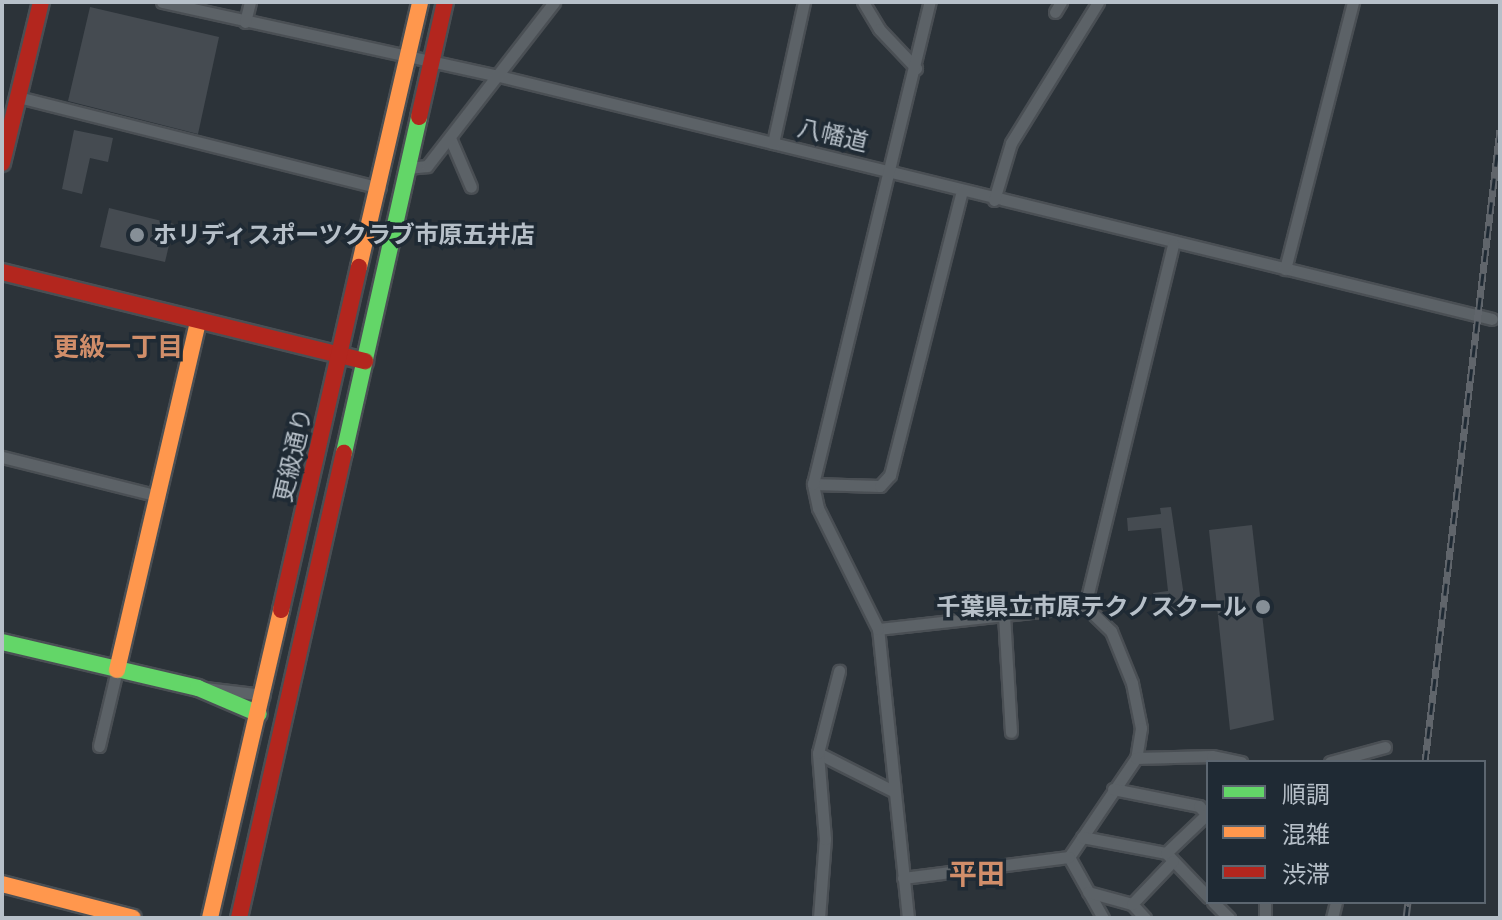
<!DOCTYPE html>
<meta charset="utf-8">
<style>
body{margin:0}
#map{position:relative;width:1502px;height:920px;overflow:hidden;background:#2c3339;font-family:Mulish,"Noto Sans JP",sans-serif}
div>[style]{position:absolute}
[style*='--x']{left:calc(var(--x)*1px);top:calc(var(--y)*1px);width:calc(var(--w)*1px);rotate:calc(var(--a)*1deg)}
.building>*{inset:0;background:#454b51}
.roads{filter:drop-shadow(2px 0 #4a4f54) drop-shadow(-2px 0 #4a4f54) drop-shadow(0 2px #4a4f54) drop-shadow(0 -2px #4a4f54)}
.street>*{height:11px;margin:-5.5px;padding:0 5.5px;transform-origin:5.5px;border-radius:5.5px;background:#5c6267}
.fast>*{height:16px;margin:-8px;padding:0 8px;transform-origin:8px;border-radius:8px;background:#63d668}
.slow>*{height:16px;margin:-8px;padding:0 8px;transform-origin:8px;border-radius:8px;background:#ff974d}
.jam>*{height:16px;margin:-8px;padding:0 8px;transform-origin:8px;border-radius:8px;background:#b3261e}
.rail>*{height:7px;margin-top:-3.5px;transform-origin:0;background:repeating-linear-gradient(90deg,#1f2a34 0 12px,#60656b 0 24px);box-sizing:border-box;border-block:2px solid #60656b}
.dots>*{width:22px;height:22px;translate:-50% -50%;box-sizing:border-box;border:4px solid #1f2a34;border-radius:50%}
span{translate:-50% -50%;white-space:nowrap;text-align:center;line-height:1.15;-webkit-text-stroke:7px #1f2a34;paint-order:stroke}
.street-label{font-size:24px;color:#b7c0c9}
.poi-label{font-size:24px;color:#b7c0c9;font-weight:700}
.left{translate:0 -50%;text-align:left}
.right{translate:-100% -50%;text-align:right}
.neighbourhood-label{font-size:26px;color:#d18e6a;font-weight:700}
.quarter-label{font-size:28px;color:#d18e6a;font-weight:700}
.frame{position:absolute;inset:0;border:4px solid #b7c0c9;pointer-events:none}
.legend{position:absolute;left:1206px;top:760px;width:280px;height:144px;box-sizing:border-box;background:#1f2a34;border:2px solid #5c6670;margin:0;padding:10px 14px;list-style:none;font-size:24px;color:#b7c0c9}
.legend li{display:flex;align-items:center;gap:16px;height:40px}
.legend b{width:40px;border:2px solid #5c6670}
</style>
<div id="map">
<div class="building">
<div style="clip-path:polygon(90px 7px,219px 37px,198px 134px,68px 101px)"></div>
<div style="clip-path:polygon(74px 130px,113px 138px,108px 162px,90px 158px,82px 194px,62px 189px)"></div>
<div style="clip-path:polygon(109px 208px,174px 224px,165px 262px,100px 247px)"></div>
<div style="clip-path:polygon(1171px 507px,1186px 610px,1169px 611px,1168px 604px,1155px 605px,1153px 593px,1168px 591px,1161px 528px,1128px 531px,1127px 518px,1161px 514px,1160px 508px)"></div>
<div style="clip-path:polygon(1252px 525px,1274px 720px,1230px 730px,1209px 530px)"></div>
</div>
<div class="roads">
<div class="street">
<div style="--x:162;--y:2;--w:345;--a:12.4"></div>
<div style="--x:499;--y:76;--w:1022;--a:13.75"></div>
<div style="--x:863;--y:2;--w:31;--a:59"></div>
<div style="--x:879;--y:29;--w:54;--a:46.5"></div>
<div style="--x:1055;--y:12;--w:12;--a:-59"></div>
<div style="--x:245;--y:22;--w:21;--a:-76"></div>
<div style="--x:18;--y:97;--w:373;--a:14.1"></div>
<div style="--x:450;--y:138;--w:53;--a:66.8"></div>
<div style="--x:773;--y:143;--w:144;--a:-77.6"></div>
<div style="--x:408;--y:168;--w:19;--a:-6"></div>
<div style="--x:427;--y:166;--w:207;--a:-52.2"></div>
<div style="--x:994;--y:200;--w:59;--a:-73.4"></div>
<div style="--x:1011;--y:143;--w:166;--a:-58.3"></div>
<div style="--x:1285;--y:269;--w:276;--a:-75.7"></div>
<div style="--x:2;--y:457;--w:161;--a:14"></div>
<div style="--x:813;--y:484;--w:67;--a:1.7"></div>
<div style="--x:880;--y:486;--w:15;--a:-48"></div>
<div style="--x:890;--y:475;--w:293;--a:-75.8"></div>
<div style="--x:1085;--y:606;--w:373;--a:-76.3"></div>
<div style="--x:1085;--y:606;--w:36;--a:44"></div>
<div style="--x:1111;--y:631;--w:56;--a:68"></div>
<div style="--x:1132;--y:683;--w:46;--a:78.7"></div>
<div style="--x:1141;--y:728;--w:30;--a:99"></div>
<div style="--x:1136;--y:758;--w:120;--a:124.1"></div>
<div style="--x:1069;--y:857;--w:70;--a:60.9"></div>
<div style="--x:1004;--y:615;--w:117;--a:86.6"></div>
<div style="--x:878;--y:629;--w:208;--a:-6.3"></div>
<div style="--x:206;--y:688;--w:58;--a:6.9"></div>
<div style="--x:99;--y:746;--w:78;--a:-76.7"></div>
<div style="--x:818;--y:753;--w:86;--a:26.9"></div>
<div style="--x:1136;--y:758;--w:76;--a:-1.5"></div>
<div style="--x:1212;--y:756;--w:30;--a:12"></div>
<div style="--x:1330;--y:762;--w:57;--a:-15.3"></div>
<div style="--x:1113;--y:789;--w:88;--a:11.2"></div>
<div style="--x:1199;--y:806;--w:13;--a:48"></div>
<div style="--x:1082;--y:837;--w:86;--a:10.8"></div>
<div style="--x:1166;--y:853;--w:61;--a:46.3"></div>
<div style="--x:1166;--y:853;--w:57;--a:-43.6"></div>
<div style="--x:903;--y:878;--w:167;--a:-7.2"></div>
<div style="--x:1088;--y:892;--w:46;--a:15.3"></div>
<div style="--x:1132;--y:904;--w:19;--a:47"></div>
<div style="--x:1213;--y:902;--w:23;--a:45"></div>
<div style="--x:1265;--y:902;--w:16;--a:90"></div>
<div style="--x:1132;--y:904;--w:59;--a:-46.4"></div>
<div style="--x:819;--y:918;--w:79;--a:-85.7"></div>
<div style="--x:825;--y:839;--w:86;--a:-94.7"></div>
<div style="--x:818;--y:753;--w:85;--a:-75.6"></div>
<div style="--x:908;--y:918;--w:291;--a:-95.9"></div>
<div style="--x:878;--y:629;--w:135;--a:-116.4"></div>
<div style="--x:818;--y:508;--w:25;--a:-102"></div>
<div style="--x:813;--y:484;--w:496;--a:-76.4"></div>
<div style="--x:1332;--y:918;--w:16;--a:-76"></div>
</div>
<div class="fast">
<div style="--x:344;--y:453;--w:344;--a:-77.4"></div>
<div style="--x:2;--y:642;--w:201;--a:13.2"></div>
<div style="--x:198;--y:688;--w:66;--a:23.1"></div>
</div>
<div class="slow">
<div style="--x:359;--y:267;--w:272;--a:-77"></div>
<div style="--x:117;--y:670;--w:356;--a:-76.9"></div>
<div style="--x:2;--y:884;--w:135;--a:14.5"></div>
<div style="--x:210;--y:918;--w:316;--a:-77"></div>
</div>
<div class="jam">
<div style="--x:419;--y:117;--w:118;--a:-77.3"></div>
<div style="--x:2;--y:163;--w:166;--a:-76.4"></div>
<div style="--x:2;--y:272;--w:374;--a:13.8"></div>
<div style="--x:281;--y:610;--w:352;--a:-77.2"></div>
<div style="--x:239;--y:918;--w:477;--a:-77.3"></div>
</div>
</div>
<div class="rail">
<div style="--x:1425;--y:762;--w:637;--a:-83.24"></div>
<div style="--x:1406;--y:918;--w:16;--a:-83"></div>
</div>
<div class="dots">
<div style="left:137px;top:235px;background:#868f97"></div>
<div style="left:1263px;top:607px;background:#868f97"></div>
</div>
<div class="street-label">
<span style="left:833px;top:135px;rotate:13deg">八幡道</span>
<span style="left:293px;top:455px;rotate:-77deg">更級通り</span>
</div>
<div class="poi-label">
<span class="left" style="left:153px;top:235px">ホリディスポーツクラブ市原五井店</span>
<span class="right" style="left:1247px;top:607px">千葉県立市原テクノスクール</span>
</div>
<div class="neighbourhood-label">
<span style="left:118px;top:347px">更級一丁目</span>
</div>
<div class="quarter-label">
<span style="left:977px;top:874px">平田</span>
</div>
<div class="frame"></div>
<ul class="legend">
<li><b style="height:10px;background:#63d668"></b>順調</li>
<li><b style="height:10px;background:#ff974d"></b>混雑</li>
<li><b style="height:10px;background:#b3261e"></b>渋滞</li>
</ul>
</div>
